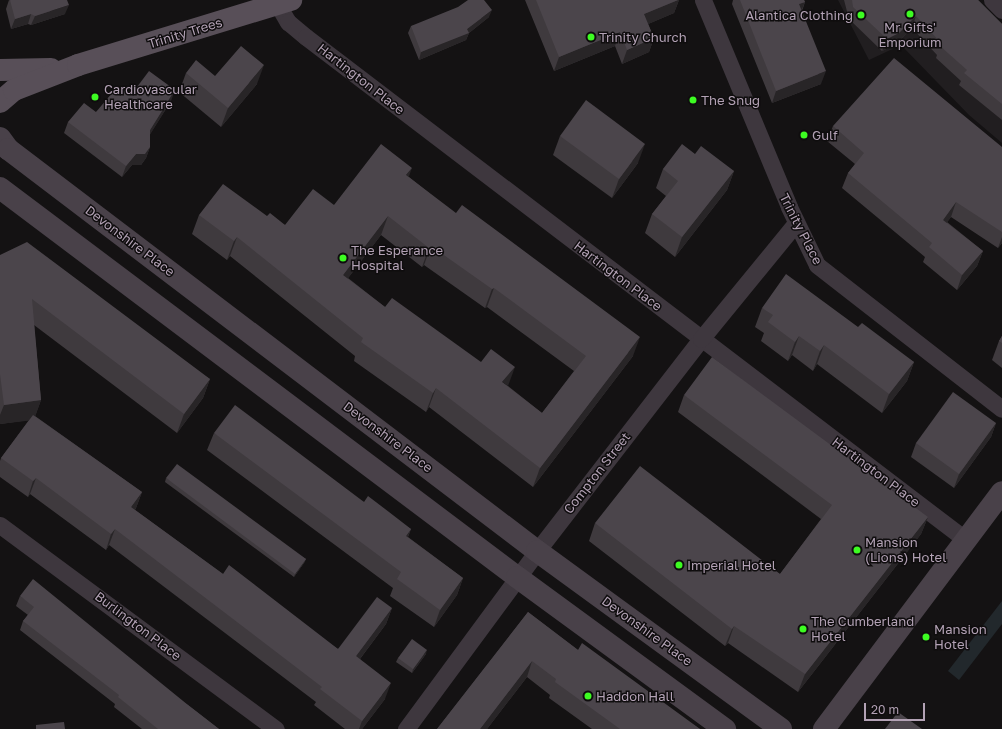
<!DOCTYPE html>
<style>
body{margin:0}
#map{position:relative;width:1002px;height:729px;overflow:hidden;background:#141213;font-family:"Golos Text",sans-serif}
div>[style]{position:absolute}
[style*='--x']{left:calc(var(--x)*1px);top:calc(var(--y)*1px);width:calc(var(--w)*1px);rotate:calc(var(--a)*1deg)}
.built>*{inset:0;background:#211e20}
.green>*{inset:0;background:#22282c}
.street>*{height:17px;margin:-8.5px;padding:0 8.5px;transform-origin:8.5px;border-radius:8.5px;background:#3e373e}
.secondary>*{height:22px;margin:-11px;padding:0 11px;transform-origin:11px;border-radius:11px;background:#494149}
.primary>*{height:22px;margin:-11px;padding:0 11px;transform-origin:11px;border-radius:11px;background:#584f58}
.wall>*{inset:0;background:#3f3a3e}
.shaded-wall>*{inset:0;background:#282527}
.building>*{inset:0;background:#4b454b}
.dots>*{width:11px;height:11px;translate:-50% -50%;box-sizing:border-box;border:2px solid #0f0d0e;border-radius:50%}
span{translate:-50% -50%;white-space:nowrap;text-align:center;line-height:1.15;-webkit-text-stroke:3px #0f0d0e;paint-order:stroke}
.poi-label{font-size:13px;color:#b3a2b5}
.right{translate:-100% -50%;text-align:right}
.left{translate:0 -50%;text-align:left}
.street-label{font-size:13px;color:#b3a2b5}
.scale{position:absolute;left:864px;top:703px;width:61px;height:18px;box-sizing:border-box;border:2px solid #b3a2b5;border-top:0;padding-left:5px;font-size:12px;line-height:14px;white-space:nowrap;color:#b3a2b5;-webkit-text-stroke:3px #0f0d0e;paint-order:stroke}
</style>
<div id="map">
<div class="built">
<div style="clip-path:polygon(838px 0,961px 0,1002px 41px,1002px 143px,969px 115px,901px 45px,869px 60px)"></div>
</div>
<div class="green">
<div style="clip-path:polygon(1002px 601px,1002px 624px,959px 680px,948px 671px)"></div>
</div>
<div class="street">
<div style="--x:703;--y:0;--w:224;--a:67.4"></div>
<div style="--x:789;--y:207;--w:64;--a:64.2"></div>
<div style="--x:817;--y:265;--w:234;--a:37.9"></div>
<div style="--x:992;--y:0;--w:14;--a:45"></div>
<div style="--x:278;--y:5;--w:20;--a:60"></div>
<div style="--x:288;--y:22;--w:23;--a:40"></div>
<div style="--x:306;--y:37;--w:830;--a:37.31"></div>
<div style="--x:0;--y:525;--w:343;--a:36.5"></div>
<div style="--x:406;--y:729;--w:221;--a:-53.6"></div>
<div style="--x:537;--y:551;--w:268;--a:-52.3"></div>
<div style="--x:701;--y:339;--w:150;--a:-50.7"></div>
</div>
<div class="secondary">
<div style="--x:0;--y:138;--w:14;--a:54"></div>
<div style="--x:8;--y:149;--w:664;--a:37.23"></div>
<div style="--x:537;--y:551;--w:302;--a:36.1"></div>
<div style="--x:0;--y:188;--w:647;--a:36.96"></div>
<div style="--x:517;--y:577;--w:258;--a:36.2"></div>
<div style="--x:824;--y:729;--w:296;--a:-53.1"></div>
</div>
<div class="primary">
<div style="--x:0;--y:70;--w:51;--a:-1.1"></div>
<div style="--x:0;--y:102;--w:18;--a:-41"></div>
<div style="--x:14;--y:90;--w:69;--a:-21.3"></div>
<div style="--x:78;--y:65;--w:223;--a:-17"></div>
</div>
<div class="wall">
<div style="clip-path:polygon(9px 0,65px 14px,31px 25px,28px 24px,11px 29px,6px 9px)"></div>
<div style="clip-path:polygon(525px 0,679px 0,674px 13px,648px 24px,654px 38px,649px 52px,622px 64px,615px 46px,554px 71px)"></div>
<div style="clip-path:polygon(733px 0,804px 0,805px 2px,802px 11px,821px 84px,772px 103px,732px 4px)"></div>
<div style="clip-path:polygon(844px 0,978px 0,1002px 24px,1002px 120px,959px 85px,961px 81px,936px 58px,937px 55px,912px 28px,895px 45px,882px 51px,849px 19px)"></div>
<div style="clip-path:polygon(489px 17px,469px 33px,466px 40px,419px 60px,408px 33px,411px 26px)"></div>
<div style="clip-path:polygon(186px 73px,215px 76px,257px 84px,221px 127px,179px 92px)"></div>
<div style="clip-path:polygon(131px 95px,171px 101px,150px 134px,150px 147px,146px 158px,141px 165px,132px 165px,122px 177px,64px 133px,68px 122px,96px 112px)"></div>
<div style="clip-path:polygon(833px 126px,1002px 147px,1002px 243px,998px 248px,951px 217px,947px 222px,983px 251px,977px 266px,957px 290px,923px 262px,925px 257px,842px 188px,848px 173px,855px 164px,827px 141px)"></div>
<div style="clip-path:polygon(560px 136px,638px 163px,612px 198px,553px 155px)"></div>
<div style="clip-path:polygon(695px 154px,734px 171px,727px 190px,675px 257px,645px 233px,652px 214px,666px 196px,656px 188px,663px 169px)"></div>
<div style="clip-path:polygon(evenodd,409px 177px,633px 356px,533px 487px,429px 407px,426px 412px,354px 361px,355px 356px,230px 256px,227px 260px,192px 234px,199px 215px,267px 216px,285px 225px,334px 205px,409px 177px,381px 235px,422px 267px,424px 265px,485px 308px,487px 307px,574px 371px,542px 413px,508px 386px,385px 307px,348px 278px,381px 235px)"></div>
<div style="clip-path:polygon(0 255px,210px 379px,203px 398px,177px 433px,34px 325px,41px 400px,35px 416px,142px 492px,136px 508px,135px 510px,223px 574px,338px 649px,392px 608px,386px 624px,360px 659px,385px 699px,362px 729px,345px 729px,314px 705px,316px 702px,109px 545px,106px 550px,30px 494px,28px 497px,0 477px,0 461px,1px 458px,29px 420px,0 424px)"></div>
<div style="clip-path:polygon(762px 308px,858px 327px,914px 362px,907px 381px,882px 413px,817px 364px,813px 371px,792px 355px,788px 361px,761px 341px,764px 333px,755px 327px)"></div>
<div style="clip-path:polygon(1002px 336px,1002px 368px,992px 360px,999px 341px)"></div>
<div style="clip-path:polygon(684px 395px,928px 517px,921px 534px,798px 692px,728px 643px,725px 646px,589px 541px,595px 523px,780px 574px,821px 519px,678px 412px)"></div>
<div style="clip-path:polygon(996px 423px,991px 437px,954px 488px,911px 457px,916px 443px)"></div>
<div style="clip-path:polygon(214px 433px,364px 502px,411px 529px,408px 537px,463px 578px,457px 595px,434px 627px,390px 596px,393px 588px,207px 450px)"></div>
<div style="clip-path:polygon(166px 478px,306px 559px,304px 563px,294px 577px,165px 482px)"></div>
<div style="clip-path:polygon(20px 596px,188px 705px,219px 729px,142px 729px,114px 707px,115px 704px,20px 630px,23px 621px,28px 615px,16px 606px)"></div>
<div style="clip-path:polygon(528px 612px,578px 650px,700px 729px,592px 729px,549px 698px,550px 695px,527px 677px,487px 729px,437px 729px)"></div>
<div style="clip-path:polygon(426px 654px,412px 673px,396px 662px,398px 658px)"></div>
</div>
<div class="shaded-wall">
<div style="clip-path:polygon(678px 0,679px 0,674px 13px,639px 28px,644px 14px)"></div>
<div style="clip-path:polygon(805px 2px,800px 14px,799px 4px)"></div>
<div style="clip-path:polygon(69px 5px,65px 14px,31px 25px,35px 16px)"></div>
<div style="clip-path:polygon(492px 10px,489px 17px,469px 33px,466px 40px,419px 60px,421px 52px,467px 29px)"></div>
<div style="clip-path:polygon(31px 14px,28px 24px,11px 29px,15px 19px)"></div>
<div style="clip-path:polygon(916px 16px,912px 28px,895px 45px,882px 51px,887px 39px)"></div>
<div style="clip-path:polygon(620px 32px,615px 46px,554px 71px,559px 57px)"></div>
<div style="clip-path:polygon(654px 38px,649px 52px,622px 64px,627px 50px)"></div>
<div style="clip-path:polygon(264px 65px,257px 84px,221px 127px,228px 108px)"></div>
<div style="clip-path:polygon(826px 71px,821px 84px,772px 103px,776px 91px)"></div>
<div style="clip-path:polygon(175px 90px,171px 101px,146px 141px,150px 130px)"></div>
<div style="clip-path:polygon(645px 144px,638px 163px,612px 198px,619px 179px)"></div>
<div style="clip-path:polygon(150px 147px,146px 158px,141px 165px,132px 165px,122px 177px,126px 166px,136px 154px)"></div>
<div style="clip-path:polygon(412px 168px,405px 187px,406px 175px)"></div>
<div style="clip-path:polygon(734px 171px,727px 190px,675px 257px,682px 237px)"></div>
<div style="clip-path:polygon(956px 202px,951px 217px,938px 235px,943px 220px)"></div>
<div style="clip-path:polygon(388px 216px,381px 235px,336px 294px,343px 275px)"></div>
<div style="clip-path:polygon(237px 237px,230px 256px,227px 260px,234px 241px)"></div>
<div style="clip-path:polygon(1002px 237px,1002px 243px,998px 248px)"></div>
<div style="clip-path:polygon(431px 246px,424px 265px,422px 267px,429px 248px)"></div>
<div style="clip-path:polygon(983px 251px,977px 266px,957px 290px,962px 275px)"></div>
<div style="clip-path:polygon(494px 288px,487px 307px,485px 308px,492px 289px)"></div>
<div style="clip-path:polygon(799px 336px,792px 355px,788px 361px,795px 342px)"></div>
<div style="clip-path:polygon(640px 337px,633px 356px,533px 487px,540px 468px)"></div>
<div style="clip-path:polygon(824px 345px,817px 364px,813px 371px,820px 351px)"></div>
<div style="clip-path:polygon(914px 362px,907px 381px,882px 413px,889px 394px)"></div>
<div style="clip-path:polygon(515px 367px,508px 386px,502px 382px)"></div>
<div style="clip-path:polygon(210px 379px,203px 398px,177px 433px,184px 414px)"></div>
<div style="clip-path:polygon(436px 388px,429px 407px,426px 412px,433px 393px)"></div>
<div style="clip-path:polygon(41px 400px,34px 420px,0 424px,0 415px,4px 405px)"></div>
<div style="clip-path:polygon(996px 423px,991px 437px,954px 488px,959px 474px)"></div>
<div style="clip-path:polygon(36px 478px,30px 494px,28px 497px,33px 481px)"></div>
<div style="clip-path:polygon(142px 492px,136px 508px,125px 523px,131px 507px)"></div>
<div style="clip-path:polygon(928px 517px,921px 534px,798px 692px,805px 674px)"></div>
<div style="clip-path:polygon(115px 529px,109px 545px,106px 550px,111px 534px)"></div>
<div style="clip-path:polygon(411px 529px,404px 546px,406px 536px)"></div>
<div style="clip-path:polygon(306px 559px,304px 563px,294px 577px,295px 574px)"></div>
<div style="clip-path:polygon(463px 578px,457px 595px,434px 627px,440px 610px)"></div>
<div style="clip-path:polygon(392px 608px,386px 624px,350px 672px,356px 656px)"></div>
<div style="clip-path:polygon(734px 626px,728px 643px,725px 646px,732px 629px)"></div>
<div style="clip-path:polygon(427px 650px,426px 654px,412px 673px,413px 669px)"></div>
<div style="clip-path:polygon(532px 661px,527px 677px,487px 729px,480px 729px)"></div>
<div style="clip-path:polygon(391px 683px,385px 699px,362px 729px,359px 729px,362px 721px)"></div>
</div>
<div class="building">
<div style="clip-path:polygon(10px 0,67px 0,69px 5px,35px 16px,31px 14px,15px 19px)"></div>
<div style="clip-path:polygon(468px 0,484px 0,492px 10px,467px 29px,469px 33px,421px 52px,411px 26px,458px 7px)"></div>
<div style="clip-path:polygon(536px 0,678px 0,644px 14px,654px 38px,627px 50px,620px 32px,559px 57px)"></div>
<div style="clip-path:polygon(740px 0,804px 0,805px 2px,799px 4px,826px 71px,776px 91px)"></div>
<div style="clip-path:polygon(852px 0,978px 0,1002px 24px,1002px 104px,964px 73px,967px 70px,940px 46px,942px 44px,916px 16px,899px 33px,887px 39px,853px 7px)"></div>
<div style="clip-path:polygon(241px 46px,264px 65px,228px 108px,186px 73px,196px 60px,215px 76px)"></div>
<div style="clip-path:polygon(894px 58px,1002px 147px,1002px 232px,956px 202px,943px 220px,983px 251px,962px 275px,929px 247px,932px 243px,848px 173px,864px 153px,833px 126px)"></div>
<div style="clip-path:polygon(149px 71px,175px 90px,150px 130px,150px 147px,145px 154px,136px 154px,126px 166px,68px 122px,84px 103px,96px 112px,118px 86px,131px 95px)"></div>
<div style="clip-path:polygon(586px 100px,645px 144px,619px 179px,560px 136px)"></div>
<div style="clip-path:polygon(evenodd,381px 144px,412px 168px,406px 175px,456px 213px,462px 205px,640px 337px,540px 468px,436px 388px,433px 393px,361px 342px,363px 338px,237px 237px,234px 241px,199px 215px,223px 184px,267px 216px,270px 213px,285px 225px,313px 189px,334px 205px,381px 144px,388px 216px,429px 248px,431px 246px,492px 289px,494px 288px,586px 356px,542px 413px,502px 382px,515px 367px,491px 349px,481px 362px,392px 298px,385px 307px,343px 275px,388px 216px)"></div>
<div style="clip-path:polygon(682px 144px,695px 154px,701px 146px,734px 171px,682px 237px,652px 214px,678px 181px,663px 169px)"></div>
<div style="clip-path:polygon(27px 242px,210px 379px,184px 414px,32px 299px,41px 400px,4px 405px,0 374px,0 255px)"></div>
<div style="clip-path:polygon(786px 274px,858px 327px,862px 323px,914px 362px,889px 394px,824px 345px,820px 351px,799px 336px,795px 342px,768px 322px,773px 315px,762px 308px)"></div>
<div style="clip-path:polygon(1002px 336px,1002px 343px,999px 341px)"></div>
<div style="clip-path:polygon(712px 357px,928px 517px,805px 674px,734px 626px,732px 629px,595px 523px,640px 466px,780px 574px,832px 505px,684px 395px)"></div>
<div style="clip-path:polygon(953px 392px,996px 423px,959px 474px,916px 443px)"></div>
<div style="clip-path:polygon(235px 405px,364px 502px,368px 496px,389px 512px,411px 529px,406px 536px,463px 578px,440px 610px,397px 579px,401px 572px,214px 433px)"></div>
<div style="clip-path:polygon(33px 415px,142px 492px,131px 507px,223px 574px,229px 565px,338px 649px,377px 597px,392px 608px,356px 656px,391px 683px,362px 721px,320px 689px,322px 687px,115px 529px,111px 534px,36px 478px,33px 481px,1px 458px)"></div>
<div style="clip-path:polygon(177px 464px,306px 559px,295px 574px,166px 478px)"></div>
<div style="clip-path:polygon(33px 579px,188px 705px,219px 729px,158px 729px,118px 697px,119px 695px,23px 621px,34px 607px,20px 596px)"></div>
<div style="clip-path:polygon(528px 612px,578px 650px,582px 643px,700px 729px,620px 729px,555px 682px,556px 679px,532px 661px,480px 729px,437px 729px)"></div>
<div style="clip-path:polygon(412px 639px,427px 650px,413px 669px,398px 658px)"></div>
<div style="clip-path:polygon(898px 712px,922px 729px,885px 729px)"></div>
<div style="clip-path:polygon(64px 722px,65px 729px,36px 729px,36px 725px)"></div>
</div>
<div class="dots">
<div style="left:910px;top:14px;background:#3dfc22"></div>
<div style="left:861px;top:15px;background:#3dfc22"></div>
<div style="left:591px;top:37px;background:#3dfc22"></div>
<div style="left:95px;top:97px;background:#3dfc22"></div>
<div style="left:693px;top:100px;background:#3dfc22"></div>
<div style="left:804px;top:135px;background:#3dfc22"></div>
<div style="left:343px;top:258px;background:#3dfc22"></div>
<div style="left:857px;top:550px;background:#3dfc22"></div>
<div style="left:679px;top:565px;background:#3dfc22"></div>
<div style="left:803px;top:629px;background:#3dfc22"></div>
<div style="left:926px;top:637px;background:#3dfc22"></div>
<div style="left:588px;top:696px;background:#3dfc22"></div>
</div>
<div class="poi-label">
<span class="right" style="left:853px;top:15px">Alantica Clothing</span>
<span style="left:910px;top:35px">Mr Gifts'<br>Emporium</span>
<span class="left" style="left:599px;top:37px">Trinity Church</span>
<span class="left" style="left:104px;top:97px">Cardiovascular<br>Healthcare</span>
<span class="left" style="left:701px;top:100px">The Snug</span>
<span class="left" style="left:812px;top:135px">Gulf</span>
<span class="left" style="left:351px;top:258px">The Esperance<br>Hospital</span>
<span class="left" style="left:865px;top:550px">Mansion<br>(Lions) Hotel</span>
<span class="left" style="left:687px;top:565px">Imperial Hotel</span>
<span class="left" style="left:811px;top:629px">The Cumberland<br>Hotel</span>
<span class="left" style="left:934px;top:637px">Mansion<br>Hotel</span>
<span class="left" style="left:596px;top:696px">Haddon Hall</span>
</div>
<div class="street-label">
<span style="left:185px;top:33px;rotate:-17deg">Trinity Trees</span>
<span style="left:361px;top:79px;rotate:38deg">Hartington Place</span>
<span style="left:801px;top:229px;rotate:63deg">Trinity Place</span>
<span style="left:130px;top:241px;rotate:37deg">Devonshire Place</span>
<span style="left:618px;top:276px;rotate:37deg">Hartington Place</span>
<span style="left:388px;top:437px;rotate:37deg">Devonshire Place</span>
<span style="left:876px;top:472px;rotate:37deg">Hartington Place</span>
<span style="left:597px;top:473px;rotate:-52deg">Compton Street</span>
<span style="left:138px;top:626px;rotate:37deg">Burlington Place</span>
<span style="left:647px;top:631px;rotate:36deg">Devonshire Place</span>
</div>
<div class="scale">20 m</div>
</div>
